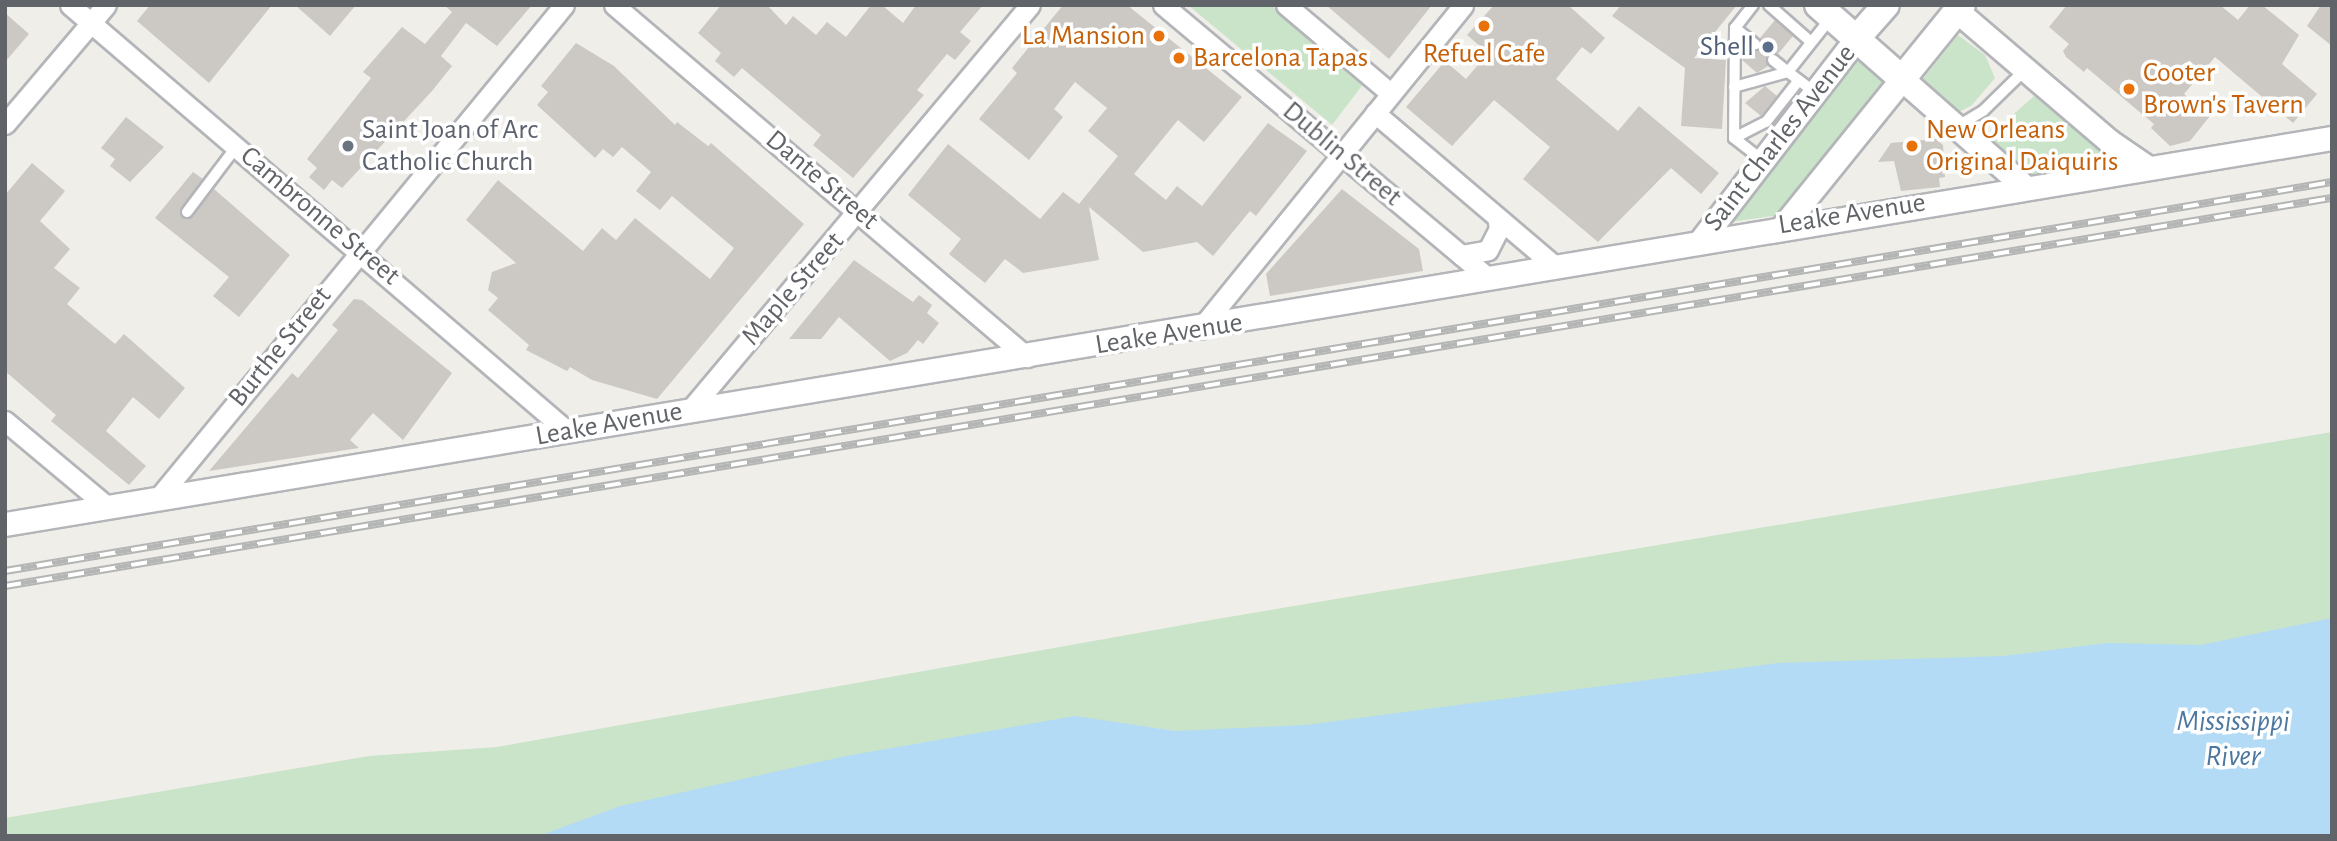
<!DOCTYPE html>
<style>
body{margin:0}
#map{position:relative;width:2337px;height:841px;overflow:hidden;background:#f0eee9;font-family:"Alegreya Sans",sans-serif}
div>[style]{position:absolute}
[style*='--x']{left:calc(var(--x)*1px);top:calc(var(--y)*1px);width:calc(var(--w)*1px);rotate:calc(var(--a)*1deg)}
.green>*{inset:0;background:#c9e4c9}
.water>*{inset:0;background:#b3dbf6}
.building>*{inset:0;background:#ccc9c5}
.roads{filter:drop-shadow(2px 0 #b3b5b9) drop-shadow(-2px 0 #b3b5b9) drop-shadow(0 2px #b3b5b9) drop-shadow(0 -2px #b3b5b9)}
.service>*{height:10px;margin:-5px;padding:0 5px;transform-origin:5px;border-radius:5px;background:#fff}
.minor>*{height:19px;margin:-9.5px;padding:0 9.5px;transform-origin:9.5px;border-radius:9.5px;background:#fff}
.tertiary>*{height:23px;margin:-11.5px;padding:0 11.5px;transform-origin:11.5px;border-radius:11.5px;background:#fff}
.secondary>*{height:26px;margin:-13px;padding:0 13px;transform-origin:13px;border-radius:13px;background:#fff}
.rail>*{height:8px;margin-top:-4px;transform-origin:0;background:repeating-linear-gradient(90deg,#fff 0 16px,#b4b5b5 0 32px);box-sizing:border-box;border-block:2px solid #b4b5b5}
.dots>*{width:19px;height:19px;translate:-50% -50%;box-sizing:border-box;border:4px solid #fff;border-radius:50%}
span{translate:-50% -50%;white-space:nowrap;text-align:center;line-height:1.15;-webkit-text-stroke:7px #fff;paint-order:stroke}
.food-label{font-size:28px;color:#c56008}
.right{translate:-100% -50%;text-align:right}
.left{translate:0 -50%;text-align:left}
.service-label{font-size:28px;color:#4e5e75}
.worship-label{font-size:28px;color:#5b616d}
.street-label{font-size:28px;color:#606367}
.water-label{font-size:30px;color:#4c779f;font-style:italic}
.frame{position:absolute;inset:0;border:7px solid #606367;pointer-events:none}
</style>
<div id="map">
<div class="green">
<div style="clip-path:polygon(1188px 5px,1271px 5px,1364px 83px,1332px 125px)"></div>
<div style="clip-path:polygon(1958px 35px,1985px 55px,1995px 78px,1972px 105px,1959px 112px,1923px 89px,1922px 80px)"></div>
<div style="clip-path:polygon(1854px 52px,1891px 83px,1788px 214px,1730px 222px)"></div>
<div style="clip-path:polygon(2034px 96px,2042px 99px,2111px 157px,2091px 167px,2030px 176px,1988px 137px)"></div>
<div style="clip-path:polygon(2332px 432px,2332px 618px,2265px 645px,1303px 738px,1176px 731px,1075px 717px,585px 836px,5px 836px,5px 818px,369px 756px,497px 747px,1211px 620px)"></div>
</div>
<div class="water">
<div style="clip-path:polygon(2332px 618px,2332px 836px,539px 836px,620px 806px,846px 756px,1075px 716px,1176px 731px,1306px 725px,1778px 663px,2004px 656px,2107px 643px,2201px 645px)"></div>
</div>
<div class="building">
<div style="clip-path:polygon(150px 5px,272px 5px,209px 83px,137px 21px)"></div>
<div style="clip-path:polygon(295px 5px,356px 5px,330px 36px)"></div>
<div style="clip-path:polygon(444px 5px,532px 5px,497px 46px,466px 23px,441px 56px,452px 66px,432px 91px,342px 188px,332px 180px,324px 190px,309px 177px,317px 168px,307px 159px,371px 78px,363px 72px,402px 27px,425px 44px,452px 12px)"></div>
<div style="clip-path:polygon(721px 5px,767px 5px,786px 25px,793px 16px,816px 35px,827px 22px,846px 37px,871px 5px,882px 5px,903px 23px,916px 5px,983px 5px,960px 32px,971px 41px,955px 60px,947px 54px,917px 90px,924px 95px,853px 178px,813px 145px,821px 135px,742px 68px,734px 77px,715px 61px,721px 53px,698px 33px)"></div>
<div style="clip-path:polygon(1063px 5px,1127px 5px,1242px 97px,1204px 142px,1178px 120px,1134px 174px,1166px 200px,1177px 186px,1202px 206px,1268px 123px,1307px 151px,1256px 216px,1250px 211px,1213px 256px,1197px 242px,1143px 252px,1089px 207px,1099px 260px,1023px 273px,1005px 259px,985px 283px,949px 254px,961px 239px,908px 195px,948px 144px,1040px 219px,1063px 192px,1079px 204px,1118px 156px,1088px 131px,1107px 108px,1075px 82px,1054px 109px,1063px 117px,1029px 160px,979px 119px,1017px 73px,1012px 68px)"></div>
<div style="clip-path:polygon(1326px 5px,1432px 5px,1389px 59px)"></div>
<div style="clip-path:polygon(1494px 5px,1568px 5px,1605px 38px,1591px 54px,1582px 47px,1556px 79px,1618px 131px,1639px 106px,1719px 173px,1701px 194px,1671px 168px,1598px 242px,1523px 179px,1550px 147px,1494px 100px,1452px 146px,1406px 107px,1445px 61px,1466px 79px,1488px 53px,1467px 35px)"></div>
<div style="clip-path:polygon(1621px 5px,1737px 5px,1694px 58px,1726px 60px,1722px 129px,1681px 126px,1685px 68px,1612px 16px)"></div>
<div style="clip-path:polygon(2067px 5px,2220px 5px,2238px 20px,2250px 5px,2262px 5px,2299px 35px,2282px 64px,2317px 94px,2293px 123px,2215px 57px,2184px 94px,2210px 116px,2190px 141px,2170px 146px,2151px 128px,2154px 124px,2087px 68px,2084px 72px,2066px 57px,2063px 51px,2069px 44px,2049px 27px)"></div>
<div style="clip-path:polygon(2321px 5px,2332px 5px,2332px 46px,2307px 26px)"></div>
<div style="clip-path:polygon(5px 13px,29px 34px,5px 62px)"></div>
<div style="clip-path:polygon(1775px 20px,1793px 36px,1778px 54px,1768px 55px,1768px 66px,1757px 73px,1742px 60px,1750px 50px,1760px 49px,1760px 38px)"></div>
<div style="clip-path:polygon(576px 43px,614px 66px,675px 125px,677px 122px,708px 146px,711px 143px,804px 224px,657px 399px,592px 380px,570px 367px,567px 371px,526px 350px,529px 345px,488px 310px,498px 298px,488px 290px,492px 272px,516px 263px,466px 220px,498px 180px,583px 251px,602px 228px,616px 240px,635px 218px,710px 279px,734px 248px,672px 196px,660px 210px,636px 191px,651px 172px,622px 147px,613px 157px,603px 149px,595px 158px,537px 105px,548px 92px,541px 86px)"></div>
<div style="clip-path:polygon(1765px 86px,1777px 96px,1761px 116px,1745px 103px)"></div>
<div style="clip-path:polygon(126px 117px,164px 147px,130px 182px,110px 166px,115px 159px,101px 148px)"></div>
<div style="clip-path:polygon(1936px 139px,1943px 145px,1945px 177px,1939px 178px,1940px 187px,1901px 191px,1894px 161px,1878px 162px,1891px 143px)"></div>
<div style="clip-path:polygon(32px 163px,65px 191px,40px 221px,70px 249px,54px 268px,80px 288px,67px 304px,115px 344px,124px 334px,185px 388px,159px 419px,133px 397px,106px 431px,146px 466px,129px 485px,51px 421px,56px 415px,5px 371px,5px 195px)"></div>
<div style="clip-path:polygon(193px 172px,203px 179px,181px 208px,182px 217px,192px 217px,214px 189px,290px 255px,239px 317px,213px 296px,229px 277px,155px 218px)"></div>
<div style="clip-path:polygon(1342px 189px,1419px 249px,1423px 271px,1270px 296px,1266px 274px)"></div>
<div style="clip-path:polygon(854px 260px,913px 302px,919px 295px,932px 305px,927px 313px,939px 323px,923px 344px,918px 340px,907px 353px,890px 361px,839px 317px,821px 339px,789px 339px)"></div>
<div style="clip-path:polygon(354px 299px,362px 300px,452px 373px,403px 440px,373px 413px,350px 440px,359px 448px,209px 471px,292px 373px,298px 378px,338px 330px,332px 325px)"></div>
</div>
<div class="roads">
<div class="service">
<div style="--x:1753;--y:5;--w:29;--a:128"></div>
<div style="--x:1735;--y:28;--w:110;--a:90.5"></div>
<div style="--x:1734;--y:138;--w:36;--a:38"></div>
<div style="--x:1769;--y:5;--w:56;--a:41.4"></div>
<div style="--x:1735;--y:28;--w:26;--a:39"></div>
<div style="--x:1773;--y:60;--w:19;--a:39"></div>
<div style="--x:1788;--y:72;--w:68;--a:-51.6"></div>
<div style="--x:1734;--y:87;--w:56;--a:-15.5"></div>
<div style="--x:1788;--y:72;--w:34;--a:37"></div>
<div style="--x:1958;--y:126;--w:29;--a:-31"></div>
<div style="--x:1983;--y:111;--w:57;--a:-44.3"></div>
<div style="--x:1734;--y:138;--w:36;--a:-27"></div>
<div style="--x:1766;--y:122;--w:53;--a:-51.8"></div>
<div style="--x:187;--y:212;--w:83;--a:-52.9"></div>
</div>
<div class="minor">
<div style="--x:70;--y:5;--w:655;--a:40.6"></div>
<div style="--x:614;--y:5;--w:543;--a:40.44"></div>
<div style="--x:1163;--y:5;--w:424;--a:40"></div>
<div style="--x:1286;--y:5;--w:136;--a:40.2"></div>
<div style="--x:1375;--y:113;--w:236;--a:40.4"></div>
<div style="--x:5;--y:124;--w:156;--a:-49.7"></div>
<div style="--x:1461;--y:255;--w:27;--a:-10"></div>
<div style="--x:1488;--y:250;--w:25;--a:-63"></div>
<div style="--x:1499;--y:228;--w:11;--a:-100"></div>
<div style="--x:1200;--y:329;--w:417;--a:-50.9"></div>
<div style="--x:689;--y:411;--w:530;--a:-49.97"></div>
<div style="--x:5;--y:421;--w:134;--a:39.9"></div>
<div style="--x:159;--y:497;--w:637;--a:-50.54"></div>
</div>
<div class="tertiary">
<div style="--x:1957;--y:11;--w:200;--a:40.5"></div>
<div style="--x:2109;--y:141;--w:46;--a:34.4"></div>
<div style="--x:1784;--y:225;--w:188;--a:-51.1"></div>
<div style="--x:1902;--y:79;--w:162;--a:41.3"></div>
<div style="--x:1702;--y:239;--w:252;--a:-52.4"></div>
<div style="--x:5;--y:524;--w:2359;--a:-9.42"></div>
</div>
<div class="secondary">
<div style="--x:1818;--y:5;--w:112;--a:41.4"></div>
<div style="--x:1902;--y:79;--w:95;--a:-51"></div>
<div style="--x:1856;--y:39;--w:45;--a:-48.6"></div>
</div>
</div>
<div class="rail">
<div style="--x:5;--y:571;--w:2359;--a:-9.49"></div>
<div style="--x:5;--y:586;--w:2359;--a:-9.47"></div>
</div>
<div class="dots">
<div style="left:1484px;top:26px;background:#e8710a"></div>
<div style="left:1159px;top:36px;background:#e8710a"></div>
<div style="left:1768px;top:47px;background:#5c6f8a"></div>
<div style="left:1179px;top:58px;background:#e8710a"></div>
<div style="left:2129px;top:89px;background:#e8710a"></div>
<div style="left:348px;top:146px;background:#6b7280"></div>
<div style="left:1912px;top:146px;background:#e8710a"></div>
</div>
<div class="food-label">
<span class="right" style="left:1145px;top:36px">La Mansion</span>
<span style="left:1484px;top:54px">Refuel Cafe</span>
<span class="left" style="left:1193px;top:58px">Barcelona Tapas</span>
<span class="left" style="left:2143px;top:89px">Cooter<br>Brown's Tavern</span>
<span class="left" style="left:1926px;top:146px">New Orleans<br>Original Daiquiris</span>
</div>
<div class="service-label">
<span class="right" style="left:1754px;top:47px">Shell</span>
</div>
<div class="worship-label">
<span class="left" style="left:362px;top:146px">Saint Joan of Arc<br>Catholic Church</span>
</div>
<div class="street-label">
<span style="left:1780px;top:138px;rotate:-52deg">Saint Charles Avenue</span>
<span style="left:1342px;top:154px;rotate:40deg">Dublin Street</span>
<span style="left:822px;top:180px;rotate:40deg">Dante Street</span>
<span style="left:1852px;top:214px;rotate:-9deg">Leake Avenue</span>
<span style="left:320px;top:216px;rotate:40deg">Cambronne Street</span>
<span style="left:793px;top:289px;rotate:-49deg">Maple Street</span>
<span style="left:1169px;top:334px;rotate:-9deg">Leake Avenue</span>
<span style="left:280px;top:347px;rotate:-51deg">Burthe Street</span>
<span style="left:609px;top:424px;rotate:-10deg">Leake Avenue</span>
</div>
<div class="water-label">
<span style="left:2233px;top:738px">Mississippi<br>River</span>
</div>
<div class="frame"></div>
</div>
